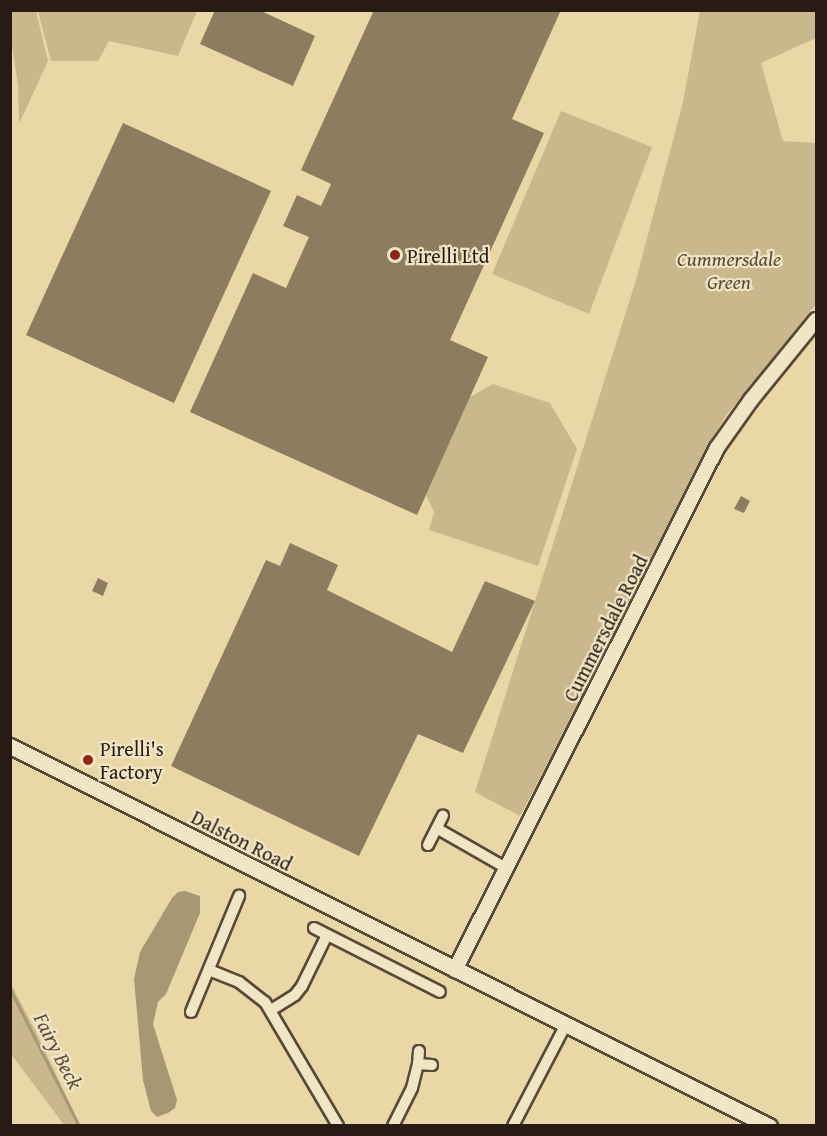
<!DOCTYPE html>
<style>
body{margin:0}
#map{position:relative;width:827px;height:1136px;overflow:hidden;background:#e9d8a5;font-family:"Gentium Book Plus",serif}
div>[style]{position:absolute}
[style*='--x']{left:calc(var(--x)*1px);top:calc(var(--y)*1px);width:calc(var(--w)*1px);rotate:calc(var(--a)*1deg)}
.green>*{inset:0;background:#c8b88c}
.water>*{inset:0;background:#a79874}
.stream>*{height:3px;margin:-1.5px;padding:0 1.5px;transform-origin:1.5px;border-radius:1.5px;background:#a79874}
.building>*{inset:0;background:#8c7d5f}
.roads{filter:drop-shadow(2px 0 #584a38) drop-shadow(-2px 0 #584a38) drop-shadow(0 2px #584a38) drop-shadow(0 -2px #584a38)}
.minor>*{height:10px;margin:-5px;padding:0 5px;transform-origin:5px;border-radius:5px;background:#f1e6c4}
.tertiary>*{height:14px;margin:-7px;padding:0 7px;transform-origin:7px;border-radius:7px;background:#f1e6c4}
.secondary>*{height:15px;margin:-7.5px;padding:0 7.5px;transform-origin:7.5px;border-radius:7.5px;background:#f1e6c4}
.dots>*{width:16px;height:16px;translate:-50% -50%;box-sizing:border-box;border:3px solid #f1e6c4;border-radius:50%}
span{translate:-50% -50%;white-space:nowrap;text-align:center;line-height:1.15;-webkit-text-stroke:4.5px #f1e6c4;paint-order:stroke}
.poi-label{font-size:20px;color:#281b14}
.left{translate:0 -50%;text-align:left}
.park-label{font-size:20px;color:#584a38;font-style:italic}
.street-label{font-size:20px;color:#281b14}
.water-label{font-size:21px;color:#5b4d3a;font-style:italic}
.frame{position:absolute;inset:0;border:12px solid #281b14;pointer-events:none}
</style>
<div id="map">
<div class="green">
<div style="clip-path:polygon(10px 11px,36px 11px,48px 61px,19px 124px,18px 85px,11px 40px)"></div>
<div style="clip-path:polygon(38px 11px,38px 10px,197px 11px,178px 56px,109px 41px,98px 61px,51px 61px)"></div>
<div style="clip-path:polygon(700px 11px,816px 11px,816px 38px,761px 63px,783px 141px,816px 143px,816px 304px,725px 417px,710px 442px,583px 698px,520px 816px,475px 792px,636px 280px,683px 102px)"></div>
<div style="clip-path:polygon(561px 111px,652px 147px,589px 314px,492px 274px)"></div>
<div style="clip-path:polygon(493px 384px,550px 403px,577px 449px,538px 566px,429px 530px,434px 512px,426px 495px,470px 397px)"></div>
<div style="clip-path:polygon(11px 984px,35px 1030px,80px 1125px,64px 1125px,11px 1054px)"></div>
</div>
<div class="water">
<div style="clip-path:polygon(185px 891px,200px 896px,200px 913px,166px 994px,158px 1002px,153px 1024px,177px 1100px,175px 1108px,168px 1113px,157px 1117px,151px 1111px,143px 1080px,134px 979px,140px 952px,172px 898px,178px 892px)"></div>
</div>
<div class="stream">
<div style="--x:10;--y:989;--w:153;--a:63.3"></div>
</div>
<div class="building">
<div style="clip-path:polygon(215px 10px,259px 10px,315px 36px,293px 86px,200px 44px)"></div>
<div style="clip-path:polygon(374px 10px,561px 10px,512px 119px,544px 133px,450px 340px,488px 357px,417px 515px,190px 412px,253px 273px,286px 288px,309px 237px,283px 226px,297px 195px,321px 206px,331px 184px,301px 170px)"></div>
<div style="clip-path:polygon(123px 123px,271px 191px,174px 403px,26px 335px)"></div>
<div style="clip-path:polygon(741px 496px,750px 501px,744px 513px,734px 509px)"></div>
<div style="clip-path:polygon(290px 543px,338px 565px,327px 590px,452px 652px,485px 581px,535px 601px,463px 753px,418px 734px,359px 856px,171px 766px,266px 560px,280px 566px)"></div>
<div style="clip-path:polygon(98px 578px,108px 583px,103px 596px,92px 591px)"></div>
</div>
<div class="roads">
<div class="minor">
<div style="--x:438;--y:829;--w:78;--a:29.8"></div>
<div style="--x:428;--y:845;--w:33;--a:-63"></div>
<div style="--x:314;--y:928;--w:141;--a:26.9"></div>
<div style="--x:209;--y:970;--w:32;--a:22"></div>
<div style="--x:239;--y:982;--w:33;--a:38"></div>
<div style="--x:265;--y:1002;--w:144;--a:59.5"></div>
<div style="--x:271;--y:1010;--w:28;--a:-32"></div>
<div style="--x:295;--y:995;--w:11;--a:-52"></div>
<div style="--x:302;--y:986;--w:57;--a:-63.9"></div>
<div style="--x:191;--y:1012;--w:126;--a:-67.5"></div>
<div style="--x:419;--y:1051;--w:13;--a:94"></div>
<div style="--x:418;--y:1064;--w:14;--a:4"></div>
<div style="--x:393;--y:1126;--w:42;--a:-63.4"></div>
<div style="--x:412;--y:1088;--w:25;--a:-76"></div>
<div style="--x:513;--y:1126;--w:115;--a:-62.5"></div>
</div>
<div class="tertiary">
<div style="--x:455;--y:970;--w:584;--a:-63.35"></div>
<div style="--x:717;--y:448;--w:59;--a:-54.7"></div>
<div style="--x:751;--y:400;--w:103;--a:-50.9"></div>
</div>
<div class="secondary">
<div style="--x:10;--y:746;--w:849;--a:26.6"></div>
</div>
</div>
<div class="dots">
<div style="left:395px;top:255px;background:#8f2418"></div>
<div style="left:88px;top:760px;background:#8f2418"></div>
</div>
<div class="poi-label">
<span class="left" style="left:407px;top:255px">Pirelli Ltd</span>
<span class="left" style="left:100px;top:760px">Pirelli's<br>Factory</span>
</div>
<div class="park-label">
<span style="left:729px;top:270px">Cummersdale<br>Green</span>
</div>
<div class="street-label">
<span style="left:605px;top:628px;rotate:-63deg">Cummersdale Road</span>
<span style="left:242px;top:840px;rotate:27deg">Dalston Road</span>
</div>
<div class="water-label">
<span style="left:58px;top:1051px;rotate:63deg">Fairy Beck</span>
</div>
<div class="frame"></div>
</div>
